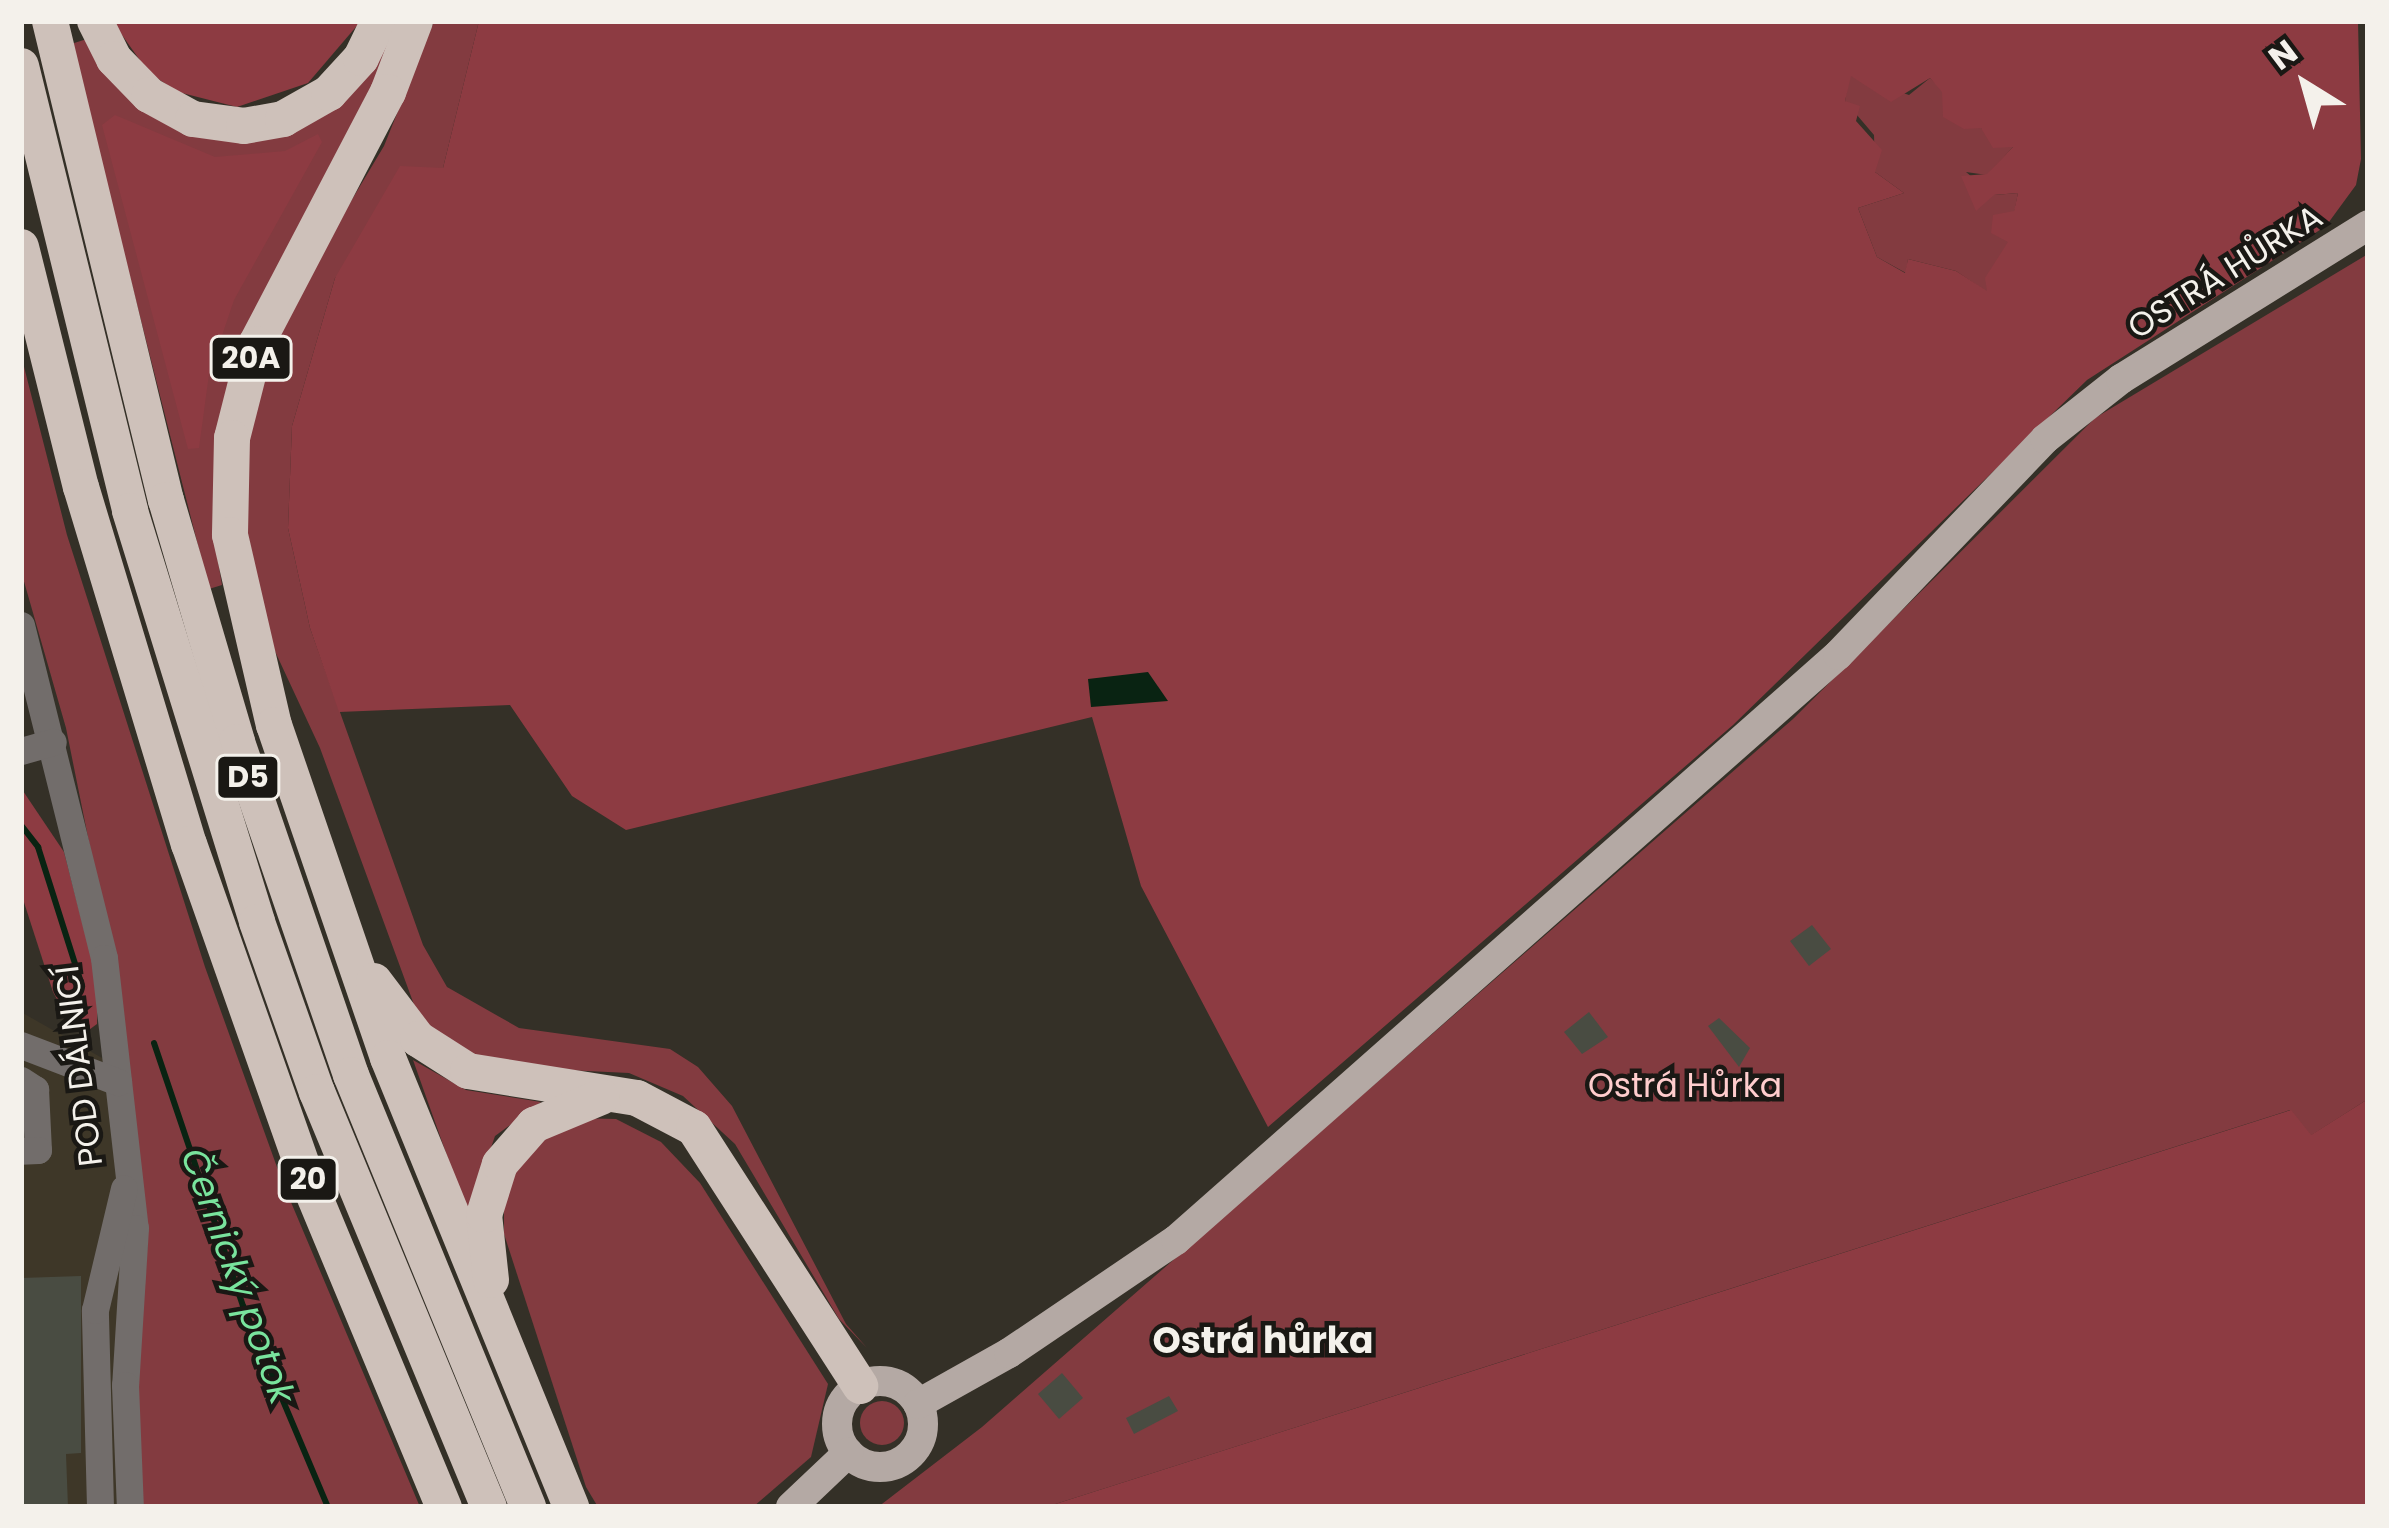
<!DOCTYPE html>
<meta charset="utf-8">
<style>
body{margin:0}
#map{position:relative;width:2389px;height:1528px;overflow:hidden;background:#343027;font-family:Poppins,sans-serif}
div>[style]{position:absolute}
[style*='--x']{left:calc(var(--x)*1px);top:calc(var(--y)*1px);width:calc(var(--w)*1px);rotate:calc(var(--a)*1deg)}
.built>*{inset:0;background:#3e3728}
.green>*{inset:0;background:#833b40}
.round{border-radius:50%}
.forest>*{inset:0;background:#8d3b42}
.water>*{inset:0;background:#092312}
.stream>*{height:6px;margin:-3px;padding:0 3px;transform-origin:3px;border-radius:3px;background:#092312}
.building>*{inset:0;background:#494c42}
.minor>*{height:27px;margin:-13.5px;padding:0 13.5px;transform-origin:13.5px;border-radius:13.5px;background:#726d6b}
.major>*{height:30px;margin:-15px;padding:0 15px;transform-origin:15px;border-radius:15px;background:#b4a9a4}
.major>.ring{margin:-15px;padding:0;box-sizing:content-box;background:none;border:30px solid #b4a9a4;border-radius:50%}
.highway>*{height:36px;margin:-18px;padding:0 18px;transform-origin:18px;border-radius:18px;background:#cec1ba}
span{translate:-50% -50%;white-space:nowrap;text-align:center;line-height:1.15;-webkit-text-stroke:9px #1a1814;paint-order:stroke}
.shield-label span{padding:3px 9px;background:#1a1814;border:3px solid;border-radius:9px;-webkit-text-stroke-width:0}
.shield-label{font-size:30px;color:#f4f1eb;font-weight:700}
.street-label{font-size:33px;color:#f4f1eb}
.park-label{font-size:33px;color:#ffcdcd}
.water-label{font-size:36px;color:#79e49d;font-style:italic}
.neighbourhood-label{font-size:36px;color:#f4f1eb;font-weight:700}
.frame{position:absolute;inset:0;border:24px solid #f4f1eb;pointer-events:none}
.north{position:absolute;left:2245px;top:24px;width:120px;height:120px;-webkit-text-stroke:9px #1a1814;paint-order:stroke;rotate:323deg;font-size:33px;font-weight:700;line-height:48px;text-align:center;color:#f4f1eb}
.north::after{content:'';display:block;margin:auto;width:42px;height:54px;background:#f4f1eb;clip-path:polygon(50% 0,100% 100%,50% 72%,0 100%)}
</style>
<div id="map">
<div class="built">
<div style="clip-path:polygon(21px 1012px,125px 1071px,148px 1238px,136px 1396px,142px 1507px,21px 1507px)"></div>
</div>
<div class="green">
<div style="clip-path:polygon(434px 21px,479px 21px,443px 168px,335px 278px,292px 426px,288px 528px,310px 628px,423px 945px,447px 987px,519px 1028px,670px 1049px,698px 1067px,732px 1106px,846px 1324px,867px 1348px,839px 1319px,735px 1144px,683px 1096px,629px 1073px,482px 1066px,420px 1021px,320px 748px,273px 647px,246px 526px,249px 419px,287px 308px,384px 146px)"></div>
<div style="clip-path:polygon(388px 36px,393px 42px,347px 136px,244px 333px,217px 555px,222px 585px,209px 589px,71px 44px,90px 38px,230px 139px)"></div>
<div style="clip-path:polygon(1849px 75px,1909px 95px,1930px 78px,1981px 128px,2014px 146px,1987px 175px,1966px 172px,1994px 195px,2018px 193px,2006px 255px,1987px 292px,1956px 271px,1908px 259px,1906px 273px,1877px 257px,1858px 208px,1904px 193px,1875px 172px,1874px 135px,1845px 101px)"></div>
<div style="clip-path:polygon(2368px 254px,2368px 1099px,2310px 1136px,2290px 1110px,1046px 1507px,878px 1507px,982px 1427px,1793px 719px,2095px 418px)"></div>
<div style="clip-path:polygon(21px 355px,67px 535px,205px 967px,282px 1181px,420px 1507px,142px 1507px,136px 1396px,148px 1238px,116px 976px,66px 728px,21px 571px)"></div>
<div style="clip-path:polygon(413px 1060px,466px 1090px,541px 1102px,495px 1136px,468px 1215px)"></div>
<div style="clip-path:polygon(572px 1118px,616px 1119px,661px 1142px,700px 1183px,828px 1384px,811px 1457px,753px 1507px,598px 1507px,586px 1487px,504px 1234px,504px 1198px,533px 1135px)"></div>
<div class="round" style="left:860px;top:1401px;width:44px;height:44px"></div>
</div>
<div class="forest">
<div style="clip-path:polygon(112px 21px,361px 21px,308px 83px,237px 107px,178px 92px,149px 73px)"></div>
<div style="clip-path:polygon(evenodd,479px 21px,2358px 21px,2361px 159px,2356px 185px,2326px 226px,2087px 380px,1733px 725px,1268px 1127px,1141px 886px,1092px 717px,626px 830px,572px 796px,510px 705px,339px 712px,310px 628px,288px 528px,292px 426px,335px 278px,400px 166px,443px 168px,479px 21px,1851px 76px,1891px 102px,1930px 78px,1942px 92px,1943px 117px,1964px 129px,1981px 128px,1993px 148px,2013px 147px,1987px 174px,1961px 176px,1976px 211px,1994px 195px,2018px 193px,2014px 211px,1993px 215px,1991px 233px,2008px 242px,1985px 278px,1987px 291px,1956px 271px,1908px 259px,1905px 273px,1877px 257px,1858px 208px,1904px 193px,1875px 172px,1882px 150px,1856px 121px,1860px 106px,1845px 101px,1851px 76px)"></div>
<div style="clip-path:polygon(115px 115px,215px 157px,285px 151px,318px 134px,322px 142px,234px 300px,209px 374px,199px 448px,188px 449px,102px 125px)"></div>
<div style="clip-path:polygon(21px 788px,64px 852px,98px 983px,97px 1024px,86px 1032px,71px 1025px,53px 992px,21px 893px)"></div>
<div style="clip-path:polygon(2368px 1099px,2368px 1507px,1046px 1507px,2291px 1110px,2311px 1135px)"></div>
</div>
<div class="water">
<div style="clip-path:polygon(1148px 672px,1168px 701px,1091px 707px,1088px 679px)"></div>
</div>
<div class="stream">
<div style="--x:21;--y:825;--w:28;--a:52"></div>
<div style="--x:38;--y:847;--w:146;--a:72.4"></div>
<div style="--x:154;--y:1043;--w:278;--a:71.3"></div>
<div style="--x:243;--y:1306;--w:218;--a:67.1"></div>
</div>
<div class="building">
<div style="clip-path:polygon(1812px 925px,1831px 949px,1809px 966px,1790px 941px)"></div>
<div style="clip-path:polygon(1589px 1012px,1608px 1037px,1582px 1054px,1564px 1032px)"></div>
<div style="clip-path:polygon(1719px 1018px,1750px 1048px,1739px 1067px,1708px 1026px)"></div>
<div style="clip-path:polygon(81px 1276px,81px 1453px,66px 1454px,68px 1507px,21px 1507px,21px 1278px)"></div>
<div style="clip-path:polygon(1062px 1373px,1083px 1398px,1059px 1419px,1038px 1394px)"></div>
<div style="clip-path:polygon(1169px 1396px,1178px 1411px,1134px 1434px,1126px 1418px)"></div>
</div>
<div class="minor">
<div style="--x:21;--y:625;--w:343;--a:76"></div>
<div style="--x:104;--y:958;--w:272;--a:83.5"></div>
<div style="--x:135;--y:1228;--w:157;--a:93.6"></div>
<div style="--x:125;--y:1385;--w:122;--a:87.7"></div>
<div style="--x:21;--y:751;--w:33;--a:-16"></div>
<div style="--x:21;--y:1045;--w:104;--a:20.9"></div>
<div style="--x:21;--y:1080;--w:17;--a:33"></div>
<div style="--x:35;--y:1089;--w:61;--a:87.2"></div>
<div style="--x:38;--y:1150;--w:17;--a:177"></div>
<div style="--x:100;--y:1507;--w:197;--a:-91.5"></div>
<div style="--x:95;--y:1310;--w:125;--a:-76.6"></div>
</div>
<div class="major">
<div class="ring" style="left:837px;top:1381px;width:56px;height:56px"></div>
<div style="--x:918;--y:1404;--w:104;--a:-29.3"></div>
<div style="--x:1009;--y:1353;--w:202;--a:-34.1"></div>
<div style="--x:1176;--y:1240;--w:883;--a:-41.47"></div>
<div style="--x:1838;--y:655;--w:299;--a:-46.2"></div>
<div style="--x:2045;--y:439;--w:97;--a:-38.3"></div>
<div style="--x:2121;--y:379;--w:291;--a:-31.9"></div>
<div style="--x:791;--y:1507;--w:79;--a:-43.5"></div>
</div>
<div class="highway">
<div style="--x:50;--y:21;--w:493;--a:76.4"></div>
<div style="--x:166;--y:500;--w:252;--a:73.6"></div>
<div style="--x:237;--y:742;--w:352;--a:71.1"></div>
<div style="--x:351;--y:1075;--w:467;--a:67.7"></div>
<div style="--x:95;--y:21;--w:42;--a:63.4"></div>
<div style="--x:114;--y:59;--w:50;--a:45.8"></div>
<div style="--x:149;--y:95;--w:50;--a:28.6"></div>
<div style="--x:193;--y:119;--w:51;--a:7.8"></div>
<div style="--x:244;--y:126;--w:40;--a:-10"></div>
<div style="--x:283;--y:119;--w:53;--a:-29.5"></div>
<div style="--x:329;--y:93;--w:47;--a:-47.6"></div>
<div style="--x:361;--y:58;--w:41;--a:-64.1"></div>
<div style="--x:415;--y:21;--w:76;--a:110.8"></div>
<div style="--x:388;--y:92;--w:284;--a:117.6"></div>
<div style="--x:256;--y:344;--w:97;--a:104.3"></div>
<div style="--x:232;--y:438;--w:97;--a:91.2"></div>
<div style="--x:230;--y:535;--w:195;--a:77"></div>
<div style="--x:274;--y:725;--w:352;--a:71.1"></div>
<div style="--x:388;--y:1058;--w:485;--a:67.8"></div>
<div style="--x:21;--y:66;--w:458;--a:76.2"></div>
<div style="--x:130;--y:511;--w:430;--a:72.8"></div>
<div style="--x:257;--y:922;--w:180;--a:70.6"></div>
<div style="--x:317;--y:1092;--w:449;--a:67.5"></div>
<div style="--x:21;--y:247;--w:247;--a:76"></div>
<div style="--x:81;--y:487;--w:373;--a:73.2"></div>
<div style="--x:189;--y:844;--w:352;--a:70.6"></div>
<div style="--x:306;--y:1176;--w:359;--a:67.4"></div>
<div style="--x:374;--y:981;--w:73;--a:52.8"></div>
<div style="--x:418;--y:1039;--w:59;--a:32.6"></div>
<div style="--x:468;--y:1071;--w:171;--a:9.1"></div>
<div style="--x:637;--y:1098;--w:64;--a:27.8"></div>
<div style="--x:694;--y:1128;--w:307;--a:57.2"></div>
<div style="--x:491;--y:1280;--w:65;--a:-96.1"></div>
<div style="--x:484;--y:1215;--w:53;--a:-72.6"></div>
<div style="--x:500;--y:1164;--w:52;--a:-48.9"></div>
<div style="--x:534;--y:1125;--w:73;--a:-22.7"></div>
</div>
<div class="shield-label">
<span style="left:251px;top:358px">20A</span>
<span style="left:248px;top:777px">D5</span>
<span style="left:308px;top:1179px">20</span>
</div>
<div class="street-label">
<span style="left:2225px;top:272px;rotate:-32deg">OSTRÁ HŮRKA</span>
<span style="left:79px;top:1066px;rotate:-97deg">POD DÁLNICÍ</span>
</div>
<div class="park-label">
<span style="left:1685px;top:1086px">Ostrá Hůrka</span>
</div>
<div class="water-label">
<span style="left:238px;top:1276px;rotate:70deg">Černický potok</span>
</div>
<div class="neighbourhood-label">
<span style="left:1263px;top:1341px">Ostrá hůrka</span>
</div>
<div class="frame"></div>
<div class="north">N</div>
</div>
